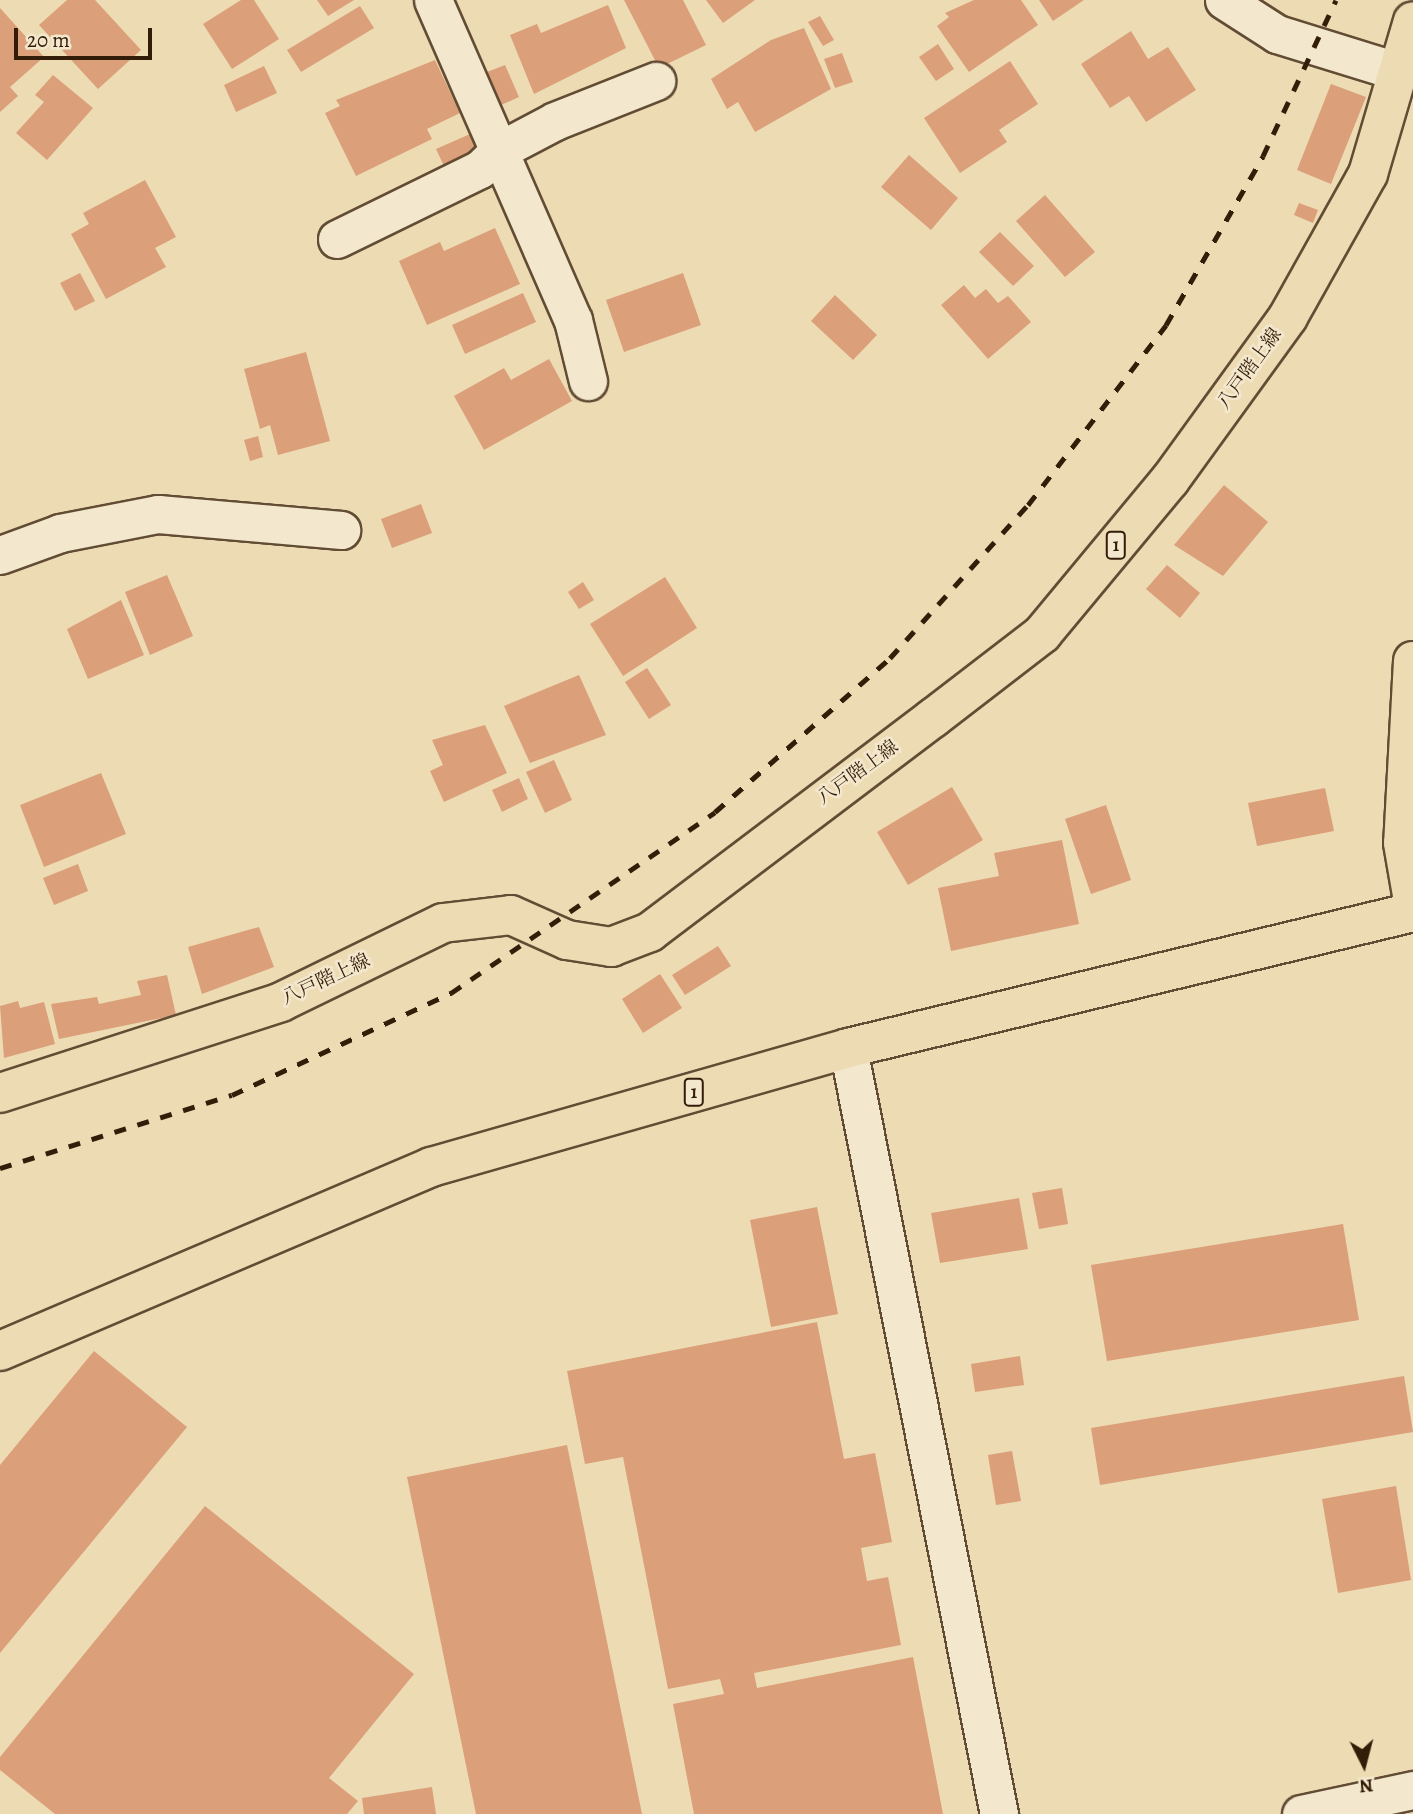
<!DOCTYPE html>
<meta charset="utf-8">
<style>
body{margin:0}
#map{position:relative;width:1413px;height:1814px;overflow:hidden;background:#eddbb3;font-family:Alegreya,"Noto Serif JP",serif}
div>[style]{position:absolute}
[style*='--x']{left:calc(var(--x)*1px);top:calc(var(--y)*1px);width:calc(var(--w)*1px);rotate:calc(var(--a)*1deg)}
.building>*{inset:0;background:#db9f7a}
.roads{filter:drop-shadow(2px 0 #624c34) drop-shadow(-2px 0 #624c34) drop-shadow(0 2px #624c34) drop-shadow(0 -2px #624c34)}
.minor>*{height:37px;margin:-18.5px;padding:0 18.5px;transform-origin:18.5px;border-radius:18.5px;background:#f3e8ce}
.primary>*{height:38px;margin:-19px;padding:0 19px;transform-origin:19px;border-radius:19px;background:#eddbb3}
.rail>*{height:5px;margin-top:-2.5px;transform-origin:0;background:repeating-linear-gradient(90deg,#331d09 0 12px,transparent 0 24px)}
span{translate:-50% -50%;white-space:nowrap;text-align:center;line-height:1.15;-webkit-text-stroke:5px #f3e8ce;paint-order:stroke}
.shield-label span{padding:2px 5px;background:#f3e8ce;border:2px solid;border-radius:5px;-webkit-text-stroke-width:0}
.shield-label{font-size:18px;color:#331d09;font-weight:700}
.street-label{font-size:19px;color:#331d09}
.north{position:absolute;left:1329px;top:1730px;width:70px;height:70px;-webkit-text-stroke:5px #f3e8ce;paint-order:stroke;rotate:174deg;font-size:19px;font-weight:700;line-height:28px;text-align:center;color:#331d09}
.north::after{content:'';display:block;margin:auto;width:24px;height:32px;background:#331d09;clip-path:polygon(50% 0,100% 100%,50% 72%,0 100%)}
.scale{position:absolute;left:14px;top:28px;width:138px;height:32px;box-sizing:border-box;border:4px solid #331d09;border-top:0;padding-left:9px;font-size:21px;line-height:24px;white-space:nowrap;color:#331d09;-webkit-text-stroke:5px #f3e8ce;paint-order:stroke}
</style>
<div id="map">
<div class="building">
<div style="clip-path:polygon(67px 0,95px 0,141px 50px,98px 89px,39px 25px)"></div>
<div style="clip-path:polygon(241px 0,254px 0,279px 39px,232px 69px,203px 24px)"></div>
<div style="clip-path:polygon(317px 0,354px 0,328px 16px)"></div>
<div style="clip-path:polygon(624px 0,683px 0,706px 45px,659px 68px)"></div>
<div style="clip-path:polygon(706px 0,755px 0,723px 23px)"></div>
<div style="clip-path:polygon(974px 0,1021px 0,1038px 25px,969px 72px,937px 26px,949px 17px,945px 13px)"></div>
<div style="clip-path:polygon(1039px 0,1084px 0,1053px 21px)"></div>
<div style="clip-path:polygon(608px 5px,626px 48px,534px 94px,510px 35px,537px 24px,541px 33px)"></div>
<div style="clip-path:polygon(360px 6px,374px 28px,301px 72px,287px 50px)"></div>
<div style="clip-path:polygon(0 8px,44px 57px,10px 87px,18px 96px,0 112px)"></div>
<div style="clip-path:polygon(820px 16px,834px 40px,823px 46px,808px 22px)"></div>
<div style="clip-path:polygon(804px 28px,831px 89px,755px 132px,738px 102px,727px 109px,711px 79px,771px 40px)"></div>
<div style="clip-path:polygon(1131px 31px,1148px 59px,1168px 47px,1196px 90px,1146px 122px,1129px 96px,1110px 108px,1081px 64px)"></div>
<div style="clip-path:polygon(938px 44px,954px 69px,936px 81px,919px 57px)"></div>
<div style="clip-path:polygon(842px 53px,853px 82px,835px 88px,824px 59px)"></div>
<div style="clip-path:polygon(435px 60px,460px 113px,427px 129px,432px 139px,356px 176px,325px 113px,340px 106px,336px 100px)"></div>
<div style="clip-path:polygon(1010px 61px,1038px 104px,999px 130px,1007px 142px,960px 173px,924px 118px)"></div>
<div style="clip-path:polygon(505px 65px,519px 97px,501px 105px,487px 72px)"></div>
<div style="clip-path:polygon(264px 66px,277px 93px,236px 112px,224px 85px)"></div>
<div style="clip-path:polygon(53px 75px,93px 108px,47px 160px,16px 133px,44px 102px,35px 95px)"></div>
<div style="clip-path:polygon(1331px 84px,1366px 97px,1331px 184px,1297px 170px)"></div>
<div style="clip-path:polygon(470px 134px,479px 153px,445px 168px,436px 149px)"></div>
<div style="clip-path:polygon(909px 155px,958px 198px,931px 230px,881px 187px)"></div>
<div style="clip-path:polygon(145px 180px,176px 237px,155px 248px,166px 267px,106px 299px,71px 234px,89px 224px,83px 213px)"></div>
<div style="clip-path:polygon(1045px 195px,1095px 252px,1065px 277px,1016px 221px)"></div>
<div style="clip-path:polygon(1299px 203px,1318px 210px,1313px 223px,1294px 215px)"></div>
<div style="clip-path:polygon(495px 228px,520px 284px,427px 325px,399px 261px,440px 242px,444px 251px)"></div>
<div style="clip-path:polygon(1000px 232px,1034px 266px,1013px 286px,979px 252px)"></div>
<div style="clip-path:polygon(80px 273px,95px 301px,75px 311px,60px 283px)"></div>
<div style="clip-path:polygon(683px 273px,701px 325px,624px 352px,606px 300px)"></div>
<div style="clip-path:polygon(964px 285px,975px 298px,986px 289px,998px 303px,1008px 296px,1031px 322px,988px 359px,941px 305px)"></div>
<div style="clip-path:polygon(523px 293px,536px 322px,465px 354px,452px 325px)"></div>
<div style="clip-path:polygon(835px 295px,877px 335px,853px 360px,811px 321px)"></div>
<div style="clip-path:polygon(306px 352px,330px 441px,278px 455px,270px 425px,260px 429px,244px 369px)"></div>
<div style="clip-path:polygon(549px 359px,572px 401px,484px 450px,454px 396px,504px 368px,511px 380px)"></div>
<div style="clip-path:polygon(258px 436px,263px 457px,250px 461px,244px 440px)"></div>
<div style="clip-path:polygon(1224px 485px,1268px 522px,1223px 576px,1174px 545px)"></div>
<div style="clip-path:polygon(421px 504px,432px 533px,392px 548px,381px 519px)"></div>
<div style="clip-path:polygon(1167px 565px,1200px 593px,1180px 618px,1146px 589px)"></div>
<div style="clip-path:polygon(167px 575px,193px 636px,150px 655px,125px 592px)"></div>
<div style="clip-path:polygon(665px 577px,697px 628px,623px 676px,590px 624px)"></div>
<div style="clip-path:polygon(583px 582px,594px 600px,579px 609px,568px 592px)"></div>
<div style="clip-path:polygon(121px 600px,144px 655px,88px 679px,67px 629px)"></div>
<div style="clip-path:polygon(647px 668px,671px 705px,649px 719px,625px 682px)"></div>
<div style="clip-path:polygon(579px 675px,606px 735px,530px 763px,504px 706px)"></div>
<div style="clip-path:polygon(485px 725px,507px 773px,444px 802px,430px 771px,443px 765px,432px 740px)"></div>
<div style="clip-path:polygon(554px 760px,572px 800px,545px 813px,526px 772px)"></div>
<div style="clip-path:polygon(101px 773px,126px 834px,44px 867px,20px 805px)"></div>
<div style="clip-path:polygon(519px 778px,528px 799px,502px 812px,492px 790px)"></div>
<div style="clip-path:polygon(952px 787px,983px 840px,908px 885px,877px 832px)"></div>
<div style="clip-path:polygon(1325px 788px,1334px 831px,1257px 846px,1248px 803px)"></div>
<div style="clip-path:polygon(1106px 805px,1131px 880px,1091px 894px,1065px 819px)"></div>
<div style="clip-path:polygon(1062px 840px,1079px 924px,951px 951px,938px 888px,999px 876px,994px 853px)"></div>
<div style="clip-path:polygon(78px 864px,88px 891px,54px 905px,43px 878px)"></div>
<div style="clip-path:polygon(259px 927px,274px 967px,202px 994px,188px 947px)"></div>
<div style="clip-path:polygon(718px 946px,731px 966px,685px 995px,672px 975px)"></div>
<div style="clip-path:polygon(660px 974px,682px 1008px,643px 1033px,622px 999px)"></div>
<div style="clip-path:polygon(167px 975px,176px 1015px,59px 1039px,51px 1004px,97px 997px,99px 1004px,141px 995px,137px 981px)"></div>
<div style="clip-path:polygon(18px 1001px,20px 1008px,44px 1002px,55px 1044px,4px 1058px,0 1006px)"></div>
<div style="clip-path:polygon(1062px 1188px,1068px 1224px,1039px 1229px,1032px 1193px)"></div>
<div style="clip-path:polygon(1019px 1198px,1028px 1249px,940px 1263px,931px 1213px)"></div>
<div style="clip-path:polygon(817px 1207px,838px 1314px,771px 1327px,750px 1220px)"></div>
<div style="clip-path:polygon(1343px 1224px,1359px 1320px,1107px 1361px,1091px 1265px)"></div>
<div style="clip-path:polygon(817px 1322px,844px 1459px,875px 1453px,892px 1542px,861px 1548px,867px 1581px,888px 1577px,901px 1645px,754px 1673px,757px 1688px,913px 1657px,943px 1814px,694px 1814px,673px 1704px,724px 1694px,720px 1679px,668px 1689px,623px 1457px,585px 1464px,567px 1371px)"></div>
<div style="clip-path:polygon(94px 1351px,187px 1427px,0 1653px,0 1465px)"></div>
<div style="clip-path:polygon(1020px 1356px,1024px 1385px,975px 1392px,971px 1364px)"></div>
<div style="clip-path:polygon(1404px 1376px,1413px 1432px,1100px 1485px,1091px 1428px)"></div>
<div style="clip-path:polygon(567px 1445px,642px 1814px,476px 1814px,407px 1477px)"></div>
<div style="clip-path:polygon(1012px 1451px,1021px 1501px,996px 1505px,988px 1455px)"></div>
<div style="clip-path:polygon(1396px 1486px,1411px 1580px,1338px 1593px,1322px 1499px)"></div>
<div style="clip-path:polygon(205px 1506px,414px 1674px,329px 1778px,358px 1801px,347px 1814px,55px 1814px,0 1770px,0 1757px)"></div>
<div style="clip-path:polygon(432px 1787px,436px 1814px,364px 1814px,362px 1798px)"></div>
</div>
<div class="roads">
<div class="minor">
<div style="--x:433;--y:0;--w:349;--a:66.4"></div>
<div style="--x:573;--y:320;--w:63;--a:76.2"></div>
<div style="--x:1224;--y:0;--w:63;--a:32.7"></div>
<div style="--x:1277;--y:34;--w:129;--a:17.2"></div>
<div style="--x:337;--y:239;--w:159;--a:-26.1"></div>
<div style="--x:480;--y:169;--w:28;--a:-44"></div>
<div style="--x:500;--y:150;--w:62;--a:-27.8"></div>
<div style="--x:555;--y:121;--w:109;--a:-21.6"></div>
<div style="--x:0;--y:555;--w:64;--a:-20.1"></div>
<div style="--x:60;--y:533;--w:100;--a:-11"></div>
<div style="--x:158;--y:514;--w:184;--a:5"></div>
<div style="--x:848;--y:1048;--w:781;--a:78.85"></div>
<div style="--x:1301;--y:1814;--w:115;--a:-12.1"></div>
</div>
<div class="primary">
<div style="--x:1413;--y:661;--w:182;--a:93.1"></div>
<div style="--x:1403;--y:843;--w:59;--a:80.2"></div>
<div style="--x:0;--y:1093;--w:295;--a:-17.9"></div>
<div style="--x:281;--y:1002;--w:180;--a:-26"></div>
<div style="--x:443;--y:923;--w:68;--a:-6.7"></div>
<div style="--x:511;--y:915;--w:61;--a:24.1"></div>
<div style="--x:567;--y:940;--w:45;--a:9"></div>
<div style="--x:611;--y:947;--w:42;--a:-21"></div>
<div style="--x:650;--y:932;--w:355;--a:-37.1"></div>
<div style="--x:933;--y:718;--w:138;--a:-37.6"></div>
<div style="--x:1042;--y:634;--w:200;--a:-50.3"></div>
<div style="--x:1170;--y:480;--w:201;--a:-54.1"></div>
<div style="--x:1288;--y:317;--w:164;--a:-60.8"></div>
<div style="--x:1368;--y:174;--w:159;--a:-73.6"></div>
<div style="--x:0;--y:1351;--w:469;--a:-23.1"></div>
<div style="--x:431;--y:1167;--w:434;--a:-15.9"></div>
<div style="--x:848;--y:1048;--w:581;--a:-13.53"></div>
</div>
</div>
<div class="rail">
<div style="--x:0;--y:1168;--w:243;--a:-17.5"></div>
<div style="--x:232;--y:1095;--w:242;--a:-25"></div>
<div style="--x:451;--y:993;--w:320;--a:-34.4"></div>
<div style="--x:715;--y:812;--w:233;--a:-41.3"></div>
<div style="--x:890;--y:658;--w:206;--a:-48"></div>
<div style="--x:1028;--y:505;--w:227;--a:-52.5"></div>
<div style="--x:1166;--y:325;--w:195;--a:-60.1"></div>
<div style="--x:1263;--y:156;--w:172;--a:-64.9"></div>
</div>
<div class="shield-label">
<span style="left:1116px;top:545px">1</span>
<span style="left:694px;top:1092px">1</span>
</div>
<div class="street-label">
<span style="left:1250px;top:369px;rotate:-54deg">八戸階上線</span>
<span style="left:858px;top:773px;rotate:-36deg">八戸階上線</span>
<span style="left:326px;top:980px;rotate:-25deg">八戸階上線</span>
</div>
<div class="north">N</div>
<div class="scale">20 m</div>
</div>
